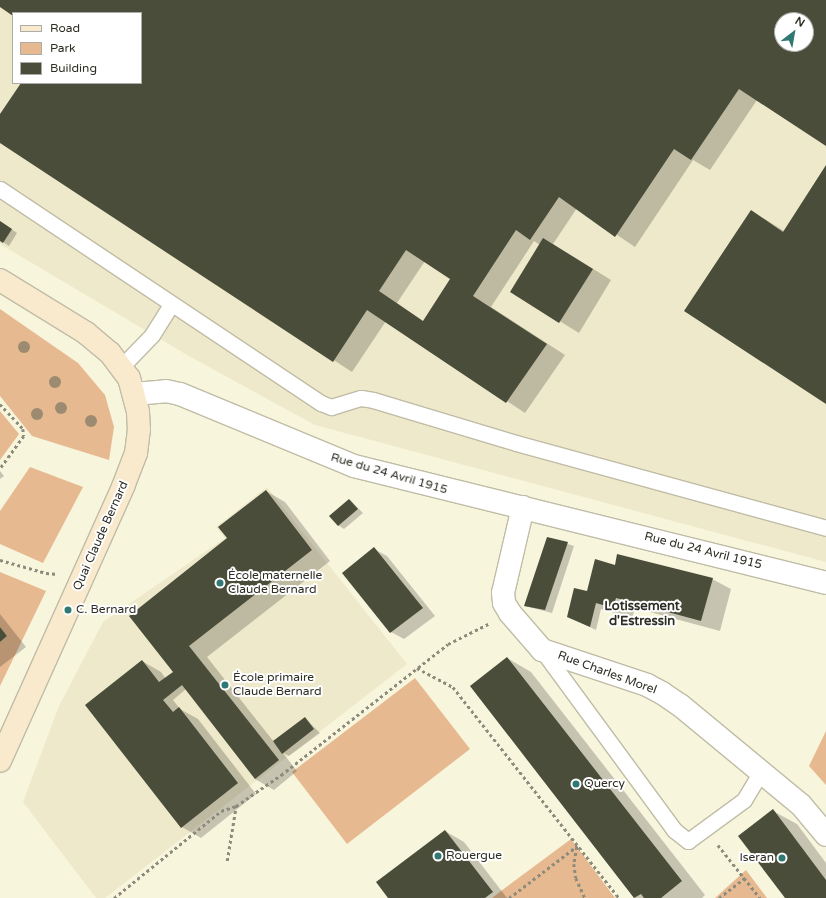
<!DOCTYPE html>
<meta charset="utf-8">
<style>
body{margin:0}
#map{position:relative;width:826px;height:898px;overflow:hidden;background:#f8f5dd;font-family:"Varela Round",sans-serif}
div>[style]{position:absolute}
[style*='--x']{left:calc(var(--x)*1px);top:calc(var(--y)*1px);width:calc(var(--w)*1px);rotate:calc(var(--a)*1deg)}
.built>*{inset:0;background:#eee9ca}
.green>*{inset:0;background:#e6b990}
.shadow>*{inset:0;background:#0003}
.building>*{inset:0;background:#494d3a}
.path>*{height:2.5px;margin-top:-1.25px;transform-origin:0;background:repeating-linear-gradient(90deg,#8d8b7b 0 3px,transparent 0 6px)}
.roads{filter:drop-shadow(1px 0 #c0bca6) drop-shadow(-1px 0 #c0bca6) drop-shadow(0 1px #c0bca6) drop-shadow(0 -1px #c0bca6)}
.lane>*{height:15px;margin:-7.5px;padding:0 7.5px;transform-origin:7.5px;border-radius:7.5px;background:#fff}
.street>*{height:22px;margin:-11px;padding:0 11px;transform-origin:11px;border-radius:11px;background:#fff}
.secondary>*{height:22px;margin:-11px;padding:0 11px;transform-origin:11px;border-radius:11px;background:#f9eace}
.trees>*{width:12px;height:12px;margin:-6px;border-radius:50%;background:#9c8b70}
.dots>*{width:11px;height:11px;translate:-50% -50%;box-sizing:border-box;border:2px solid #fff;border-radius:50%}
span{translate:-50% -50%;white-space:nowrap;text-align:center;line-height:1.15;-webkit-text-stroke:4px #fff;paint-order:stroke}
.street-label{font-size:12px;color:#2e2d24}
.poi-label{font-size:12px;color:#2e2d24}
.left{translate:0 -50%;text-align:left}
.right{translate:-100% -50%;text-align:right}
.neighbourhood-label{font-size:13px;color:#2e2d24;font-weight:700}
.legend{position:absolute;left:12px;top:12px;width:130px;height:72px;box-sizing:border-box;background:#fff;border:1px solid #ababa7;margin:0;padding:5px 7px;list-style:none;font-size:12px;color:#2e2d24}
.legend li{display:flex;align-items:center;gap:8px;height:20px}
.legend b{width:20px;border:1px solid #ababa7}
.north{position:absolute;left:774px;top:12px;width:40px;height:40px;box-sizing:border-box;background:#fff;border:1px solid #ababa7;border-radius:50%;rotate:31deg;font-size:11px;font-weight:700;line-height:16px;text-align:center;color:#2e2d24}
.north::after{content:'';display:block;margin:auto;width:14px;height:18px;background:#307874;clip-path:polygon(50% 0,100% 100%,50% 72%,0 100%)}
</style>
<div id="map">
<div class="built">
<div style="clip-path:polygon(evenodd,0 0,826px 0,826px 562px,315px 425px,187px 355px,0 244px,0 0,13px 13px,141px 13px,141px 83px,13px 83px,13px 13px,0 0,782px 20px,806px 20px,806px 44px,782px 44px,782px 20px)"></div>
<div style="clip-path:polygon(267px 487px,407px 664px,105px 898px,96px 898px,23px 802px,59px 706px,103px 622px,225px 538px,216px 527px)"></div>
</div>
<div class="green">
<div style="clip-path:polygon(0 309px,78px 363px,105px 395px,114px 427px,109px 460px,32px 436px,0 396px)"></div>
<div style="clip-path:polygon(0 411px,19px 434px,0 460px)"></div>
<div style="clip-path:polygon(30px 467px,83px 487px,43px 563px,0 544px,0 511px)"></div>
<div style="clip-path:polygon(0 572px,46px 591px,0 686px,0 642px,7px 636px,0 627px)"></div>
<div style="clip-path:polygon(415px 678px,470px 749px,347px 844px,292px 772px)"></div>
<div style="clip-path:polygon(826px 731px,826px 785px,809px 766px)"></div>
<div style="clip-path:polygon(571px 839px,615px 898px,492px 898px,501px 891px)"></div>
<div style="clip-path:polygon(746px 870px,767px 898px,715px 898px)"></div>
</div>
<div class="shadow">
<div style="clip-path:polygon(evenodd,0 0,826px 0,826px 145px,757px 100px,710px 170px,693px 160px,635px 247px,577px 208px,553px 244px,611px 280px,579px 333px,511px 291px,540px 245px,534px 241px,491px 307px,565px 355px,525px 413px,386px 321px,352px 372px,0 142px,0 116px,22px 83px,141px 83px,141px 13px,13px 15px,0 6px,0 0,782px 20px,806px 20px,806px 44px,782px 44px,782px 20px,0 0,425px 261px,452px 279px,424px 322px,397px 303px,425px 261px)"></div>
<div style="clip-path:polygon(826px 167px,826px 403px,752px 211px,784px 231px)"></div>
<div style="clip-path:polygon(0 221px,17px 233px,9px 246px,0 240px)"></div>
<div style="clip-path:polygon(0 471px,4px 476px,0 479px)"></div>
<div style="clip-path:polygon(266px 491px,285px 502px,330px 561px,207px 657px,274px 742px,305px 718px,320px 733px,289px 756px,283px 753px,297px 771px,274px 790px,255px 779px,186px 689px,173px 700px,180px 709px,198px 719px,256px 794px,201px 838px,182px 827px,142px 661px,161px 672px,166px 679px,174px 673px,228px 539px)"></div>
<div style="clip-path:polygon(350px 500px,363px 513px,344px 529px,338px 525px)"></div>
<div style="clip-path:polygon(548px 538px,574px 546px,552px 613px,525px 606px)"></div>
<div style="clip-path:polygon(374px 549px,387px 556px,435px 616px,404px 639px,391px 632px)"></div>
<div style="clip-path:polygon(615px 566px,712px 579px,731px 589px,720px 631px,635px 608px,632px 618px,601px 609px,596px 630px,575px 620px,588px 592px)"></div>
<div style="clip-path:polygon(0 614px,26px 647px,0 667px)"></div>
<div style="clip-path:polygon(507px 658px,531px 672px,705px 895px,702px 898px,635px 898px,471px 687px)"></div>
<div style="clip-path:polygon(773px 811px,797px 824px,826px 863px,826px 898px,786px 898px)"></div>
<div style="clip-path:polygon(445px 831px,464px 842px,507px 898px,389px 898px)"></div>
</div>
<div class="building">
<div style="clip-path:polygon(evenodd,0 0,826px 0,826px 146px,739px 89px,691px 160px,674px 149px,615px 237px,559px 197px,530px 240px,516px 230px,473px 296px,547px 344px,506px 403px,367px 310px,333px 362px,0 143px,0 114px,21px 83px,141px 83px,141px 13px,13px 13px,13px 16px,0 7px,0 0,782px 20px,806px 20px,806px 44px,782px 44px,782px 20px,0 0,406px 250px,450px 279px,423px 321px,379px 291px,406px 250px)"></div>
<div style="clip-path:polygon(826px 165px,826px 404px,684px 311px,751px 210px,783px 232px)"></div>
<div style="clip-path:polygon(0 221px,12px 229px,3px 243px,0 241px)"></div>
<div style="clip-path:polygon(543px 238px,593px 269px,559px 323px,510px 292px)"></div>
<div style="clip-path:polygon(266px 490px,312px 550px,189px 646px,279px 760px,255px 779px,182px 685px,163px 700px,173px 712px,179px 707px,238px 783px,181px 828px,85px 705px,142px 660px,159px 682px,173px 672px,129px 616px,227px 538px,218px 527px)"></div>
<div style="clip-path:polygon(349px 499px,358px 509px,338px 526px,329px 516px)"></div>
<div style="clip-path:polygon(547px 537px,568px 542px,545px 610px,524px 606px)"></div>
<div style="clip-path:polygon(374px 547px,423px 608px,390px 633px,342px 573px)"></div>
<div style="clip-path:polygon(617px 554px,713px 578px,701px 621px,616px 598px,613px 608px,596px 603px,590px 627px,567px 617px,574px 588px,587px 591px,595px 559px,615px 565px)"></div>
<div style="clip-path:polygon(0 627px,7px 636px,0 642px)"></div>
<div style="clip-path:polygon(507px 657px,682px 881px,661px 898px,644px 898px,641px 894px,634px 898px,470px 686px)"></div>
<div style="clip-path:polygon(305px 717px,314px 729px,282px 754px,273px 741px)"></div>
<div style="clip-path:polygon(773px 809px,826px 880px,826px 898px,785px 898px,738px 836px)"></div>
<div style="clip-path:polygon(445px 830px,493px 892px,485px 898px,388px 898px,376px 882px)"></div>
</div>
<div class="path">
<div style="--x:0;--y:404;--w:34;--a:47"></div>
<div style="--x:23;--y:429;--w:7;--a:82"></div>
<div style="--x:24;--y:436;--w:41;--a:126"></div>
<div style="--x:0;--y:560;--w:48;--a:15.8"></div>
<div style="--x:46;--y:573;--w:12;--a:5"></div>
<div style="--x:417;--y:668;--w:41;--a:27.8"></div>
<div style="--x:453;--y:687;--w:268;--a:51.8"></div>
<div style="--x:718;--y:845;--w:68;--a:51.6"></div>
<div style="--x:577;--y:847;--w:17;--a:100"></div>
<div style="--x:574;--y:864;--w:14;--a:82"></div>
<div style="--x:576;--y:878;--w:22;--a:66"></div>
<div style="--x:227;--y:861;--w:56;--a:-80.7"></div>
<div style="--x:236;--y:806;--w:55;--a:-34.6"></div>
<div style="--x:281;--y:775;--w:212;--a:-38.1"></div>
<div style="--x:448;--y:644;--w:45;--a:-26.6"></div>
<div style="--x:114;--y:898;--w:138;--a:-39.1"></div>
<div style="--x:221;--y:811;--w:16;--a:-18"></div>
<div style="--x:509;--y:898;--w:86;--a:-37.4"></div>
<div style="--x:719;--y:898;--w:33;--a:-38"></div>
</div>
<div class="roads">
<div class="lane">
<div style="--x:0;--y:189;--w:386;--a:33.7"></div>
<div style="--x:321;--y:403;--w:11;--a:22"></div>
<div style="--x:331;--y:407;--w:31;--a:-17"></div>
<div style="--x:361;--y:398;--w:12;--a:9"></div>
<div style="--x:373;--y:400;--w:149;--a:16.7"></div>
<div style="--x:516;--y:443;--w:321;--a:15.3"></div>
<div style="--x:122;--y:366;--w:43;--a:-45.9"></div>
<div style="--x:152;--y:335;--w:36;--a:-58"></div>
<div style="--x:542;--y:650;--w:223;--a:53.7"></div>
<div style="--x:674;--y:830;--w:18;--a:38"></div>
<div style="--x:688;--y:841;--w:69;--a:-36.2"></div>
<div style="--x:744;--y:800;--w:33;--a:-59"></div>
</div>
<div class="street">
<div style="--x:134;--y:394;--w:32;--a:-5"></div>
<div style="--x:166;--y:391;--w:14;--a:12"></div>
<div style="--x:180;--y:394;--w:188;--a:22.5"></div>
<div style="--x:354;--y:466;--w:486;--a:13.9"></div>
<div style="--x:523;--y:507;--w:88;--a:103.1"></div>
<div style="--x:503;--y:593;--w:10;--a:84"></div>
<div style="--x:504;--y:603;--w:12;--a:59"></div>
<div style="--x:510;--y:613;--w:49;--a:49.1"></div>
<div style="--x:542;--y:650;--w:111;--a:18.4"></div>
<div style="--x:647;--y:685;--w:17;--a:28"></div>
<div style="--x:662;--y:693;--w:22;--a:34"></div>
<div style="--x:680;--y:705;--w:157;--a:39.6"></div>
<div style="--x:801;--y:805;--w:39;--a:50"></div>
</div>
<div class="secondary">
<div style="--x:0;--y:280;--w:101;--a:31.6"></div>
<div style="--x:86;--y:333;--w:31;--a:40"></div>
<div style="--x:110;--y:353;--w:31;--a:53"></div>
<div style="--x:129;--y:378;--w:35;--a:75"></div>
<div style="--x:138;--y:412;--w:17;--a:87"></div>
<div style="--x:139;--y:429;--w:24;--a:97"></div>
<div style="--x:136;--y:453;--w:36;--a:111"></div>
<div style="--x:123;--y:487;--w:300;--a:114.2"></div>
</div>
</div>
<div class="trees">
<div style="left:24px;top:347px"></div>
<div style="left:55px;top:382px"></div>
<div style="left:61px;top:408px"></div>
<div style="left:37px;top:414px"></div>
<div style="left:91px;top:421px"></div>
</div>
<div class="dots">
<div style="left:220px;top:583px;background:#307874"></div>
<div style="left:68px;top:610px;background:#307874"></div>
<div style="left:225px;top:685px;background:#307874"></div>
<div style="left:576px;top:784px;background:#307874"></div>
<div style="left:438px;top:856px;background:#307874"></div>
<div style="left:782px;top:858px;background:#307874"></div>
</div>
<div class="street-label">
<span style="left:389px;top:474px;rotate:16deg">Rue du 24 Avril 1915</span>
<span style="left:101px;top:536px;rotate:-66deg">Quai Claude Bernard</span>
<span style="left:703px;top:551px;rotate:14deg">Rue du 24 Avril 1915</span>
<span style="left:607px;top:673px;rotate:20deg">Rue Charles Morel</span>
</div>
<div class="poi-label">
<span class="left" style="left:228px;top:583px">École maternelle<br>Claude Bernard</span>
<span class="left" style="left:76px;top:610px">C. Bernard</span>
<span class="left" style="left:233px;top:685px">École primaire<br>Claude Bernard</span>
<span class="left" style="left:584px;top:784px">Quercy</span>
<span class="left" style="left:446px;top:856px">Rouergue</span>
<span class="right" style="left:774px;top:858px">Iseran</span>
</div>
<div class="neighbourhood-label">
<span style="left:642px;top:614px">Lotissement<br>d'Estressin</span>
</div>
<ul class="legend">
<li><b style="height:5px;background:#f9eace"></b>Road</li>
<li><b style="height:11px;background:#e6b990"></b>Park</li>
<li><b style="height:11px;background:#494d3a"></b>Building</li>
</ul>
<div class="north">N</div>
</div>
